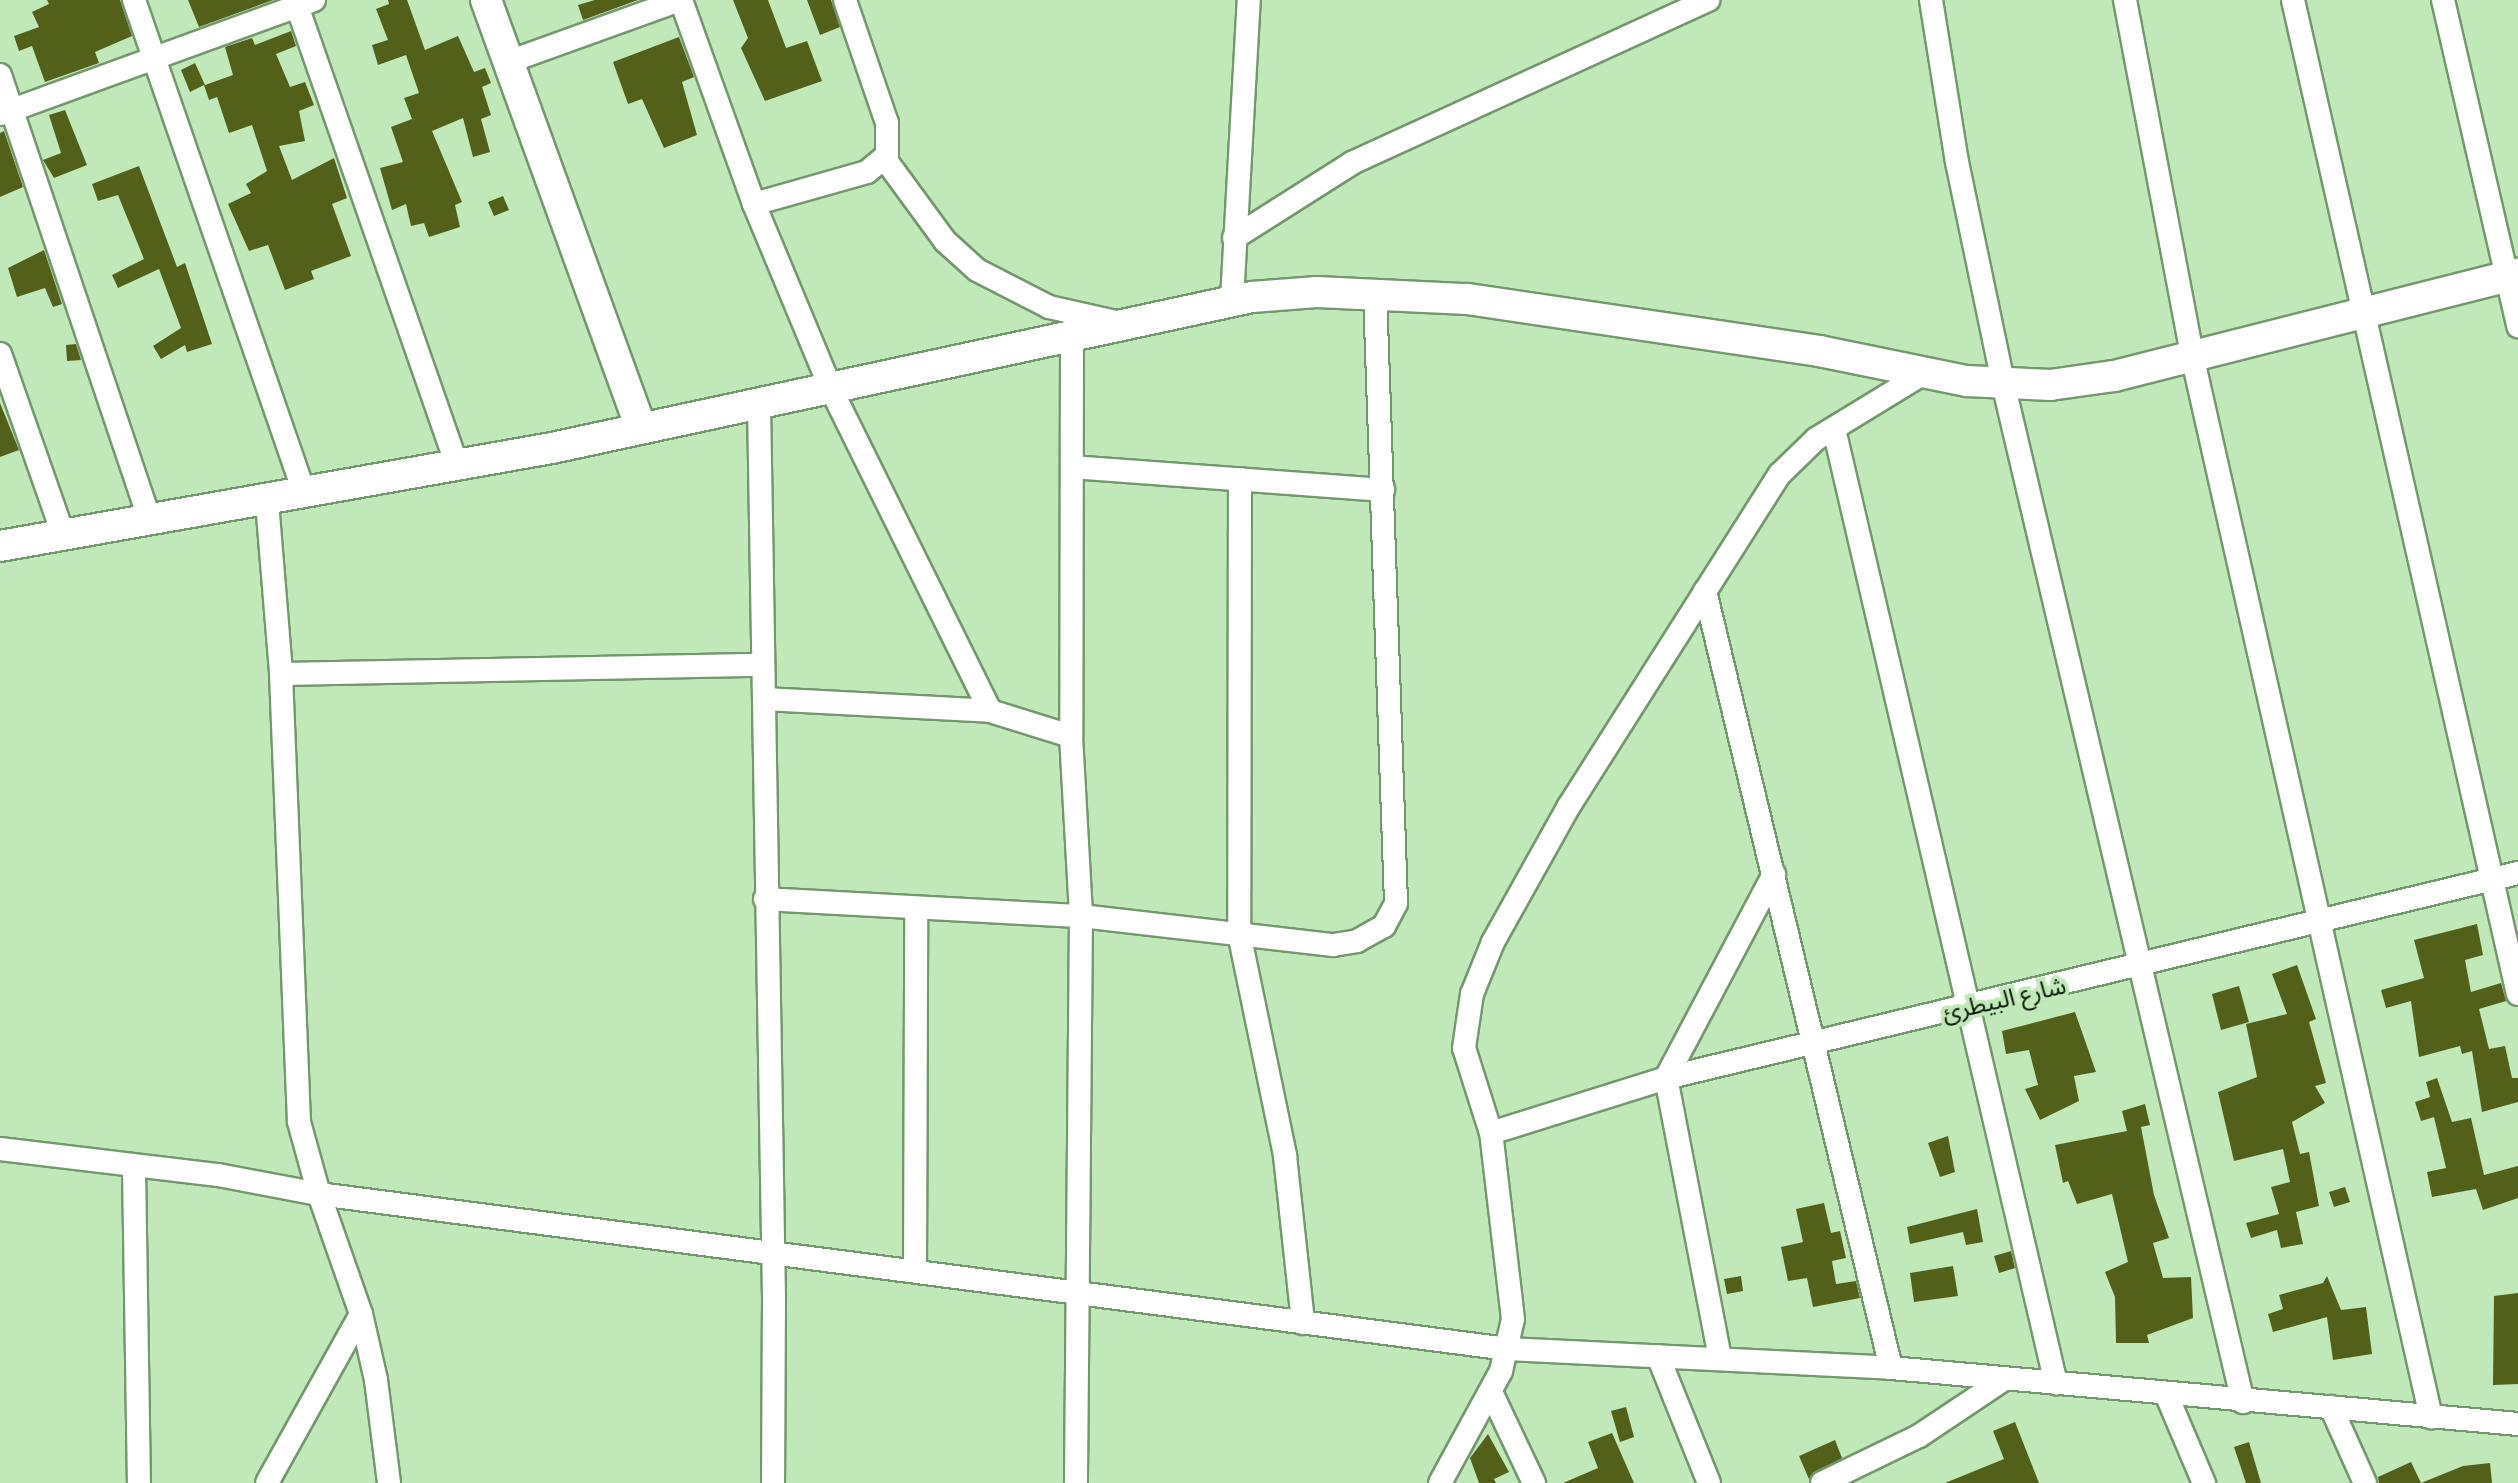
<!DOCTYPE html>
<meta charset="utf-8">
<style>
body{margin:0}
#map{position:relative;width:2518px;height:1483px;overflow:hidden;background:#c1e8b9;font-family:Merriweather,"Noto Sans Arabic",serif}
div>[style]{position:absolute}
[style*='--x']{left:calc(var(--x)*1px);top:calc(var(--y)*1px);width:calc(var(--w)*1px);rotate:calc(var(--a)*1deg)}
.building>*{inset:0;background:#52601a}
.roads{filter:drop-shadow(2px 0 #74986d) drop-shadow(-2px 0 #74986d) drop-shadow(0 2px #74986d) drop-shadow(0 -2px #74986d)}
.street>*{height:22px;margin:-11px;padding:0 11px;transform-origin:11px;border-radius:11px;background:#fff}
.secondary>*{height:30px;margin:-15px;padding:0 15px;transform-origin:15px;border-radius:15px;background:#fff}
span{translate:-50% -50%;white-space:nowrap;text-align:center;line-height:1.15;-webkit-text-stroke:8px #c1e8b9;paint-order:stroke}
.street-label{font-size:24px;color:#0a1808}
</style>
<div id="map">
<div class="building">
<div style="clip-path:polygon(47px 0,120px 0,132px 36px,95px 52px,99px 63px,45px 82px,32px 46px,19px 51px,14px 36px,39px 27px,32px 12px,49px 4px)"></div>
<div style="clip-path:polygon(188px 0,273px 0,199px 27px)"></div>
<div style="clip-path:polygon(388px 0,407px 0,425px 50px,458px 36px,474px 72px,485px 68px,491px 83px,482px 87px,491px 115px,481px 119px,490px 152px,473px 157px,463px 118px,432px 131px,462px 202px,455px 205px,460px 227px,429px 237px,424px 223px,411px 226px,406px 204px,392px 210px,380px 168px,403px 162px,391px 127px,412px 119px,404px 98px,419px 93px,406px 55px,378px 65px,372px 45px,388px 40px,376px 9px,389px 4px)"></div>
<div style="clip-path:polygon(595px 0,638px 0,583px 20px,578px 5px)"></div>
<div style="clip-path:polygon(733px 0,768px 0,786px 48px,807px 41px,822px 81px,765px 101px,741px 48px,748px 38px)"></div>
<div style="clip-path:polygon(807px 0,831px 0,840px 27px,820px 35px)"></div>
<div style="clip-path:polygon(291px 31px,296px 46px,276px 54px,290px 87px,305px 82px,314px 105px,299px 111px,305px 141px,279px 146px,292px 180px,334px 158px,347px 198px,332px 204px,351px 256px,311px 271px,314px 279px,285px 290px,268px 245px,249px 251px,228px 204px,251px 193px,246px 184px,267px 171px,252px 125px,229px 133px,217px 97px,209px 100px,204px 85px,190px 92px,181px 70px,195px 63px,205px 85px,233px 75px,225px 47px,252px 38px,255px 45px)"></div>
<div style="clip-path:polygon(679px 37px,694px 77px,682px 82px,697px 135px,664px 148px,642px 99px,628px 104px,613px 62px)"></div>
<div style="clip-path:polygon(65px 110px,87px 165px,54px 178px,43px 160px,61px 153px,49px 115px)"></div>
<div style="clip-path:polygon(4px 131px,23px 187px,0 197px,0 133px)"></div>
<div style="clip-path:polygon(139px 166px,177px 267px,185px 263px,212px 344px,187px 352px,185px 345px,161px 359px,153px 346px,181px 328px,159px 269px,118px 288px,112px 275px,144px 259px,118px 195px,98px 201px,92px 184px)"></div>
<div style="clip-path:polygon(503px 196px,509px 210px,494px 216px,488px 202px)"></div>
<div style="clip-path:polygon(44px 250px,62px 304px,53px 307px,45px 288px,17px 297px,8px 268px)"></div>
<div style="clip-path:polygon(76px 344px,81px 360px,67px 361px,66px 345px)"></div>
<div style="clip-path:polygon(0 403px,19px 450px,0 457px)"></div>
<div style="clip-path:polygon(2477px 924px,2483px 955px,2465px 960px,2471px 992px,2501px 983px,2506px 1001px,2479px 1009px,2489px 1049px,2505px 1046px,2512px 1078px,2518px 1078px,2518px 1102px,2482px 1112px,2472px 1051px,2462px 1054px,2460px 1046px,2419px 1057px,2411px 1001px,2386px 1008px,2381px 990px,2424px 978px,2414px 940px)"></div>
<div style="clip-path:polygon(2297px 965px,2316px 1019px,2309px 1022px,2326px 1083px,2315px 1086px,2325px 1103px,2292px 1122px,2300px 1154px,2309px 1152px,2319px 1206px,2296px 1212px,2303px 1244px,2281px 1248px,2277px 1230px,2251px 1238px,2246px 1223px,2279px 1214px,2271px 1187px,2290px 1182px,2283px 1149px,2234px 1161px,2218px 1092px,2257px 1077px,2246px 1024px,2287px 1014px,2272px 974px)"></div>
<div style="clip-path:polygon(2239px 986px,2249px 1022px,2221px 1030px,2212px 994px)"></div>
<div style="clip-path:polygon(2075px 1012px,2096px 1072px,2074px 1076px,2079px 1101px,2040px 1120px,2025px 1089px,2038px 1085px,2029px 1050px,2006px 1054px,2002px 1031px)"></div>
<div style="clip-path:polygon(2437px 1078px,2452px 1122px,2471px 1118px,2484px 1175px,2518px 1166px,2518px 1198px,2483px 1210px,2476px 1189px,2432px 1197px,2427px 1172px,2446px 1168px,2434px 1117px,2421px 1121px,2415px 1102px,2430px 1097px,2426px 1082px)"></div>
<div style="clip-path:polygon(2145px 1104px,2150px 1125px,2141px 1127px,2154px 1195px,2169px 1238px,2153px 1243px,2163px 1278px,2191px 1277px,2193px 1318px,2147px 1335px,2149px 1343px,2116px 1343px,2115px 1297px,2105px 1272px,2128px 1262px,2112px 1194px,2077px 1204px,2068px 1181px,2063px 1183px,2055px 1145px,2127px 1131px,2122px 1111px)"></div>
<div style="clip-path:polygon(1948px 1136px,1955px 1172px,1940px 1177px,1928px 1143px)"></div>
<div style="clip-path:polygon(2345px 1187px,2350px 1202px,2334px 1207px,2329px 1192px)"></div>
<div style="clip-path:polygon(1824px 1203px,1831px 1233px,1840px 1231px,1846px 1258px,1832px 1261px,1836px 1284px,1856px 1281px,1860px 1298px,1813px 1307px,1807px 1278px,1788px 1281px,1781px 1247px,1803px 1242px,1796px 1209px)"></div>
<div style="clip-path:polygon(1977px 1209px,1983px 1242px,1966px 1245px,1963px 1232px,1910px 1244px,1907px 1227px)"></div>
<div style="clip-path:polygon(2011px 1251px,2015px 1268px,1999px 1273px,1994px 1256px)"></div>
<div style="clip-path:polygon(1953px 1266px,1958px 1296px,1914px 1302px,1910px 1273px)"></div>
<div style="clip-path:polygon(1741px 1276px,1743px 1291px,1727px 1294px,1724px 1279px)"></div>
<div style="clip-path:polygon(2327px 1276px,2341px 1310px,2366px 1307px,2372px 1354px,2333px 1360px,2327px 1317px,2273px 1332px,2268px 1314px,2283px 1309px,2279px 1295px,2323px 1283px)"></div>
<div style="clip-path:polygon(2518px 1293px,2518px 1384px,2493px 1385px,2494px 1296px)"></div>
<div style="clip-path:polygon(1626px 1407px,1634px 1437px,1620px 1442px,1611px 1411px)"></div>
<div style="clip-path:polygon(2015px 1422px,2039px 1483px,1945px 1483px,2004px 1459px,1993px 1431px)"></div>
<div style="clip-path:polygon(1612px 1433px,1634px 1483px,1563px 1483px,1598px 1468px,1588px 1442px)"></div>
<div style="clip-path:polygon(1488px 1434px,1509px 1472px,1494px 1479px,1496px 1483px,1479px 1483px,1470px 1458px)"></div>
<div style="clip-path:polygon(1835px 1440px,1842px 1458px,1809px 1479px,1799px 1456px)"></div>
<div style="clip-path:polygon(2249px 1442px,2261px 1483px,2246px 1483px,2234px 1447px)"></div>
<div style="clip-path:polygon(2411px 1462px,2421px 1483px,2379px 1483px,2378px 1477px)"></div>
<div style="clip-path:polygon(2490px 1463px,2492px 1483px,2421px 1483px,2463px 1466px)"></div>
</div>
<div class="roads">
<div class="street">
<div style="--x:134;--y:0;--w:524;--a:70.94"></div>
<div style="--x:295;--y:0;--w:493;--a:70.8"></div>
<div style="--x:681;--y:0;--w:217;--a:70.3"></div>
<div style="--x:754;--y:204;--w:198;--a:67.4"></div>
<div style="--x:830;--y:387;--w:361;--a:63.7"></div>
<div style="--x:1931;--y:0;--w:164;--a:80.9"></div>
<div style="--x:1957;--y:162;--w:226;--a:78.2"></div>
<div style="--x:2003;--y:383;--w:1047;--a:76.75"></div>
<div style="--x:2125;--y:0;--w:361;--a:79.3"></div>
<div style="--x:2192;--y:355;--w:1089;--a:77.32"></div>
<div style="--x:2293;--y:0;--w:1019;--a:77.25"></div>
<div style="--x:2443;--y:0;--w:335;--a:77"></div>
<div style="--x:508;--y:62;--w:183;--a:-19.8"></div>
<div style="--x:0;--y:75;--w:470;--a:71.4"></div>
<div style="--x:1;--y:114;--w:333;--a:-20"></div>
<div style="--x:885;--y:159;--w:102;--a:53.8"></div>
<div style="--x:945;--y:241;--w:43;--a:42.2"></div>
<div style="--x:977;--y:270;--w:81;--a:27.2"></div>
<div style="--x:1049;--y:307;--w:73;--a:12.7"></div>
<div style="--x:754;--y:204;--w:117;--a:-15.8"></div>
<div style="--x:867;--y:172;--w:26;--a:-40"></div>
<div style="--x:887;--y:155;--w:32;--a:-90"></div>
<div style="--x:887;--y:123;--w:130;--a:-108.9"></div>
<div style="--x:1234;--y:238;--w:140;--a:-32.4"></div>
<div style="--x:1352;--y:163;--w:392;--a:-24.6"></div>
<div style="--x:1232;--y:300;--w:300;--a:-86.8"></div>
<div style="--x:1072;--y:338;--w:398;--a:90.1"></div>
<div style="--x:1071;--y:736;--w:180;--a:86.8"></div>
<div style="--x:1081;--y:916;--w:567;--a:90.51"></div>
<div style="--x:0;--y:354;--w:191;--a:70.7"></div>
<div style="--x:759;--y:403;--w:895;--a:89.04"></div>
<div style="--x:774;--y:1298;--w:185;--a:90.3"></div>
<div style="--x:1834;--y:429;--w:980;--a:76.91"></div>
<div style="--x:1072;--y:467;--w:312;--a:4.2"></div>
<div style="--x:1240;--y:479;--w:454;--a:90.1"></div>
<div style="--x:1239;--y:933;--w:228;--a:78.3"></div>
<div style="--x:1285;--y:1156;--w:168;--a:83.8"></div>
<div style="--x:267;--y:502;--w:173;--a:85.3"></div>
<div style="--x:281;--y:674;--w:448;--a:87.7"></div>
<div style="--x:299;--y:1122;--w:75;--a:74.5"></div>
<div style="--x:319;--y:1194;--w:1199;--a:7.43"></div>
<div style="--x:1508;--y:1349;--w:383;--a:2.8"></div>
<div style="--x:1891;--y:1368;--w:629;--a:5.1"></div>
<div style="--x:1705;--y:591;--w:799;--a:76.54"></div>
<div style="--x:281;--y:674;--w:482;--a:-1.1"></div>
<div style="--x:764;--y:699;--w:226;--a:3"></div>
<div style="--x:990;--y:711;--w:85;--a:17.2"></div>
<div style="--x:765;--y:899;--w:316;--a:3.1"></div>
<div style="--x:1081;--y:916;--w:254;--a:6.6"></div>
<div style="--x:1333;--y:945;--w:24;--a:-9"></div>
<div style="--x:1357;--y:941;--w:31;--a:-29"></div>
<div style="--x:1384;--y:926;--w:26;--a:-62"></div>
<div style="--x:1396;--y:903;--w:610;--a:-91.97"></div>
<div style="--x:1491;--y:1133;--w:183;--a:-17.4"></div>
<div style="--x:1666;--y:1078;--w:876;--a:-13.53"></div>
<div style="--x:0;--y:1149;--w:220;--a:6.8"></div>
<div style="--x:218;--y:1175;--w:103;--a:10.7"></div>
<div style="--x:319;--y:1194;--w:127;--a:70.7"></div>
<div style="--x:361;--y:1314;--w:193;--a:119.1"></div>
<div style="--x:134;--y:1168;--w:315;--a:89.1"></div>
<div style="--x:915;--y:1270;--w:361;--a:-89.8"></div>
<div style="--x:361;--y:1314;--w:68;--a:77.2"></div>
<div style="--x:376;--y:1380;--w:104;--a:82.8"></div>
<div style="--x:1658;--y:1356;--w:137;--a:68.1"></div>
<div style="--x:1720;--y:1358;--w:285;--a:-100.9"></div>
<div style="--x:1666;--y:1078;--w:231;--a:-62.1"></div>
<div style="--x:1491;--y:1392;--w:101;--a:64.7"></div>
<div style="--x:2167;--y:1396;--w:95;--a:67"></div>
<div style="--x:2331;--y:1407;--w:83;--a:65.9"></div>
<div style="--x:1440;--y:1483;--w:128;--a:-61.4"></div>
<div style="--x:1501;--y:1371;--w:53;--a:-77"></div>
<div style="--x:1513;--y:1319;--w:187;--a:-96.7"></div>
<div style="--x:1491;--y:1133;--w:89;--a:-107.6"></div>
<div style="--x:1464;--y:1048;--w:55;--a:-81.6"></div>
<div style="--x:1472;--y:994;--w:56;--a:-68"></div>
<div style="--x:1493;--y:942;--w:156;--a:-60.8"></div>
<div style="--x:1569;--y:806;--w:393;--a:-57.6"></div>
<div style="--x:1780;--y:474;--w:50;--a:-44.2"></div>
<div style="--x:1816;--y:439;--w:127;--a:-31.4"></div>
<div style="--x:1822;--y:1483;--w:108;--a:-25.9"></div>
<div style="--x:1919;--y:1436;--w:101;--a:-33.7"></div>
</div>
<div class="secondary">
<div style="--x:486;--y:0;--w:455;--a:70.1"></div>
<div style="--x:0;--y:546;--w:561;--a:-10.07"></div>
<div style="--x:552;--y:448;--w:716;--a:-12.17"></div>
<div style="--x:1252;--y:297;--w:65;--a:-4.4"></div>
<div style="--x:1317;--y:292;--w:151;--a:2.7"></div>
<div style="--x:1468;--y:299;--w:355;--a:8.4"></div>
<div style="--x:1819;--y:351;--w:151;--a:11.5"></div>
<div style="--x:1967;--y:381;--w:83;--a:2.8"></div>
<div style="--x:2050;--y:385;--w:65;--a:-8"></div>
<div style="--x:2114;--y:376;--w:417;--a:-14.2"></div>
</div>
</div>
<div class="street-label">
<span style="left:2004px;top:999px;rotate:-13deg">شارع البيطرئ</span>
</div>
</div>
